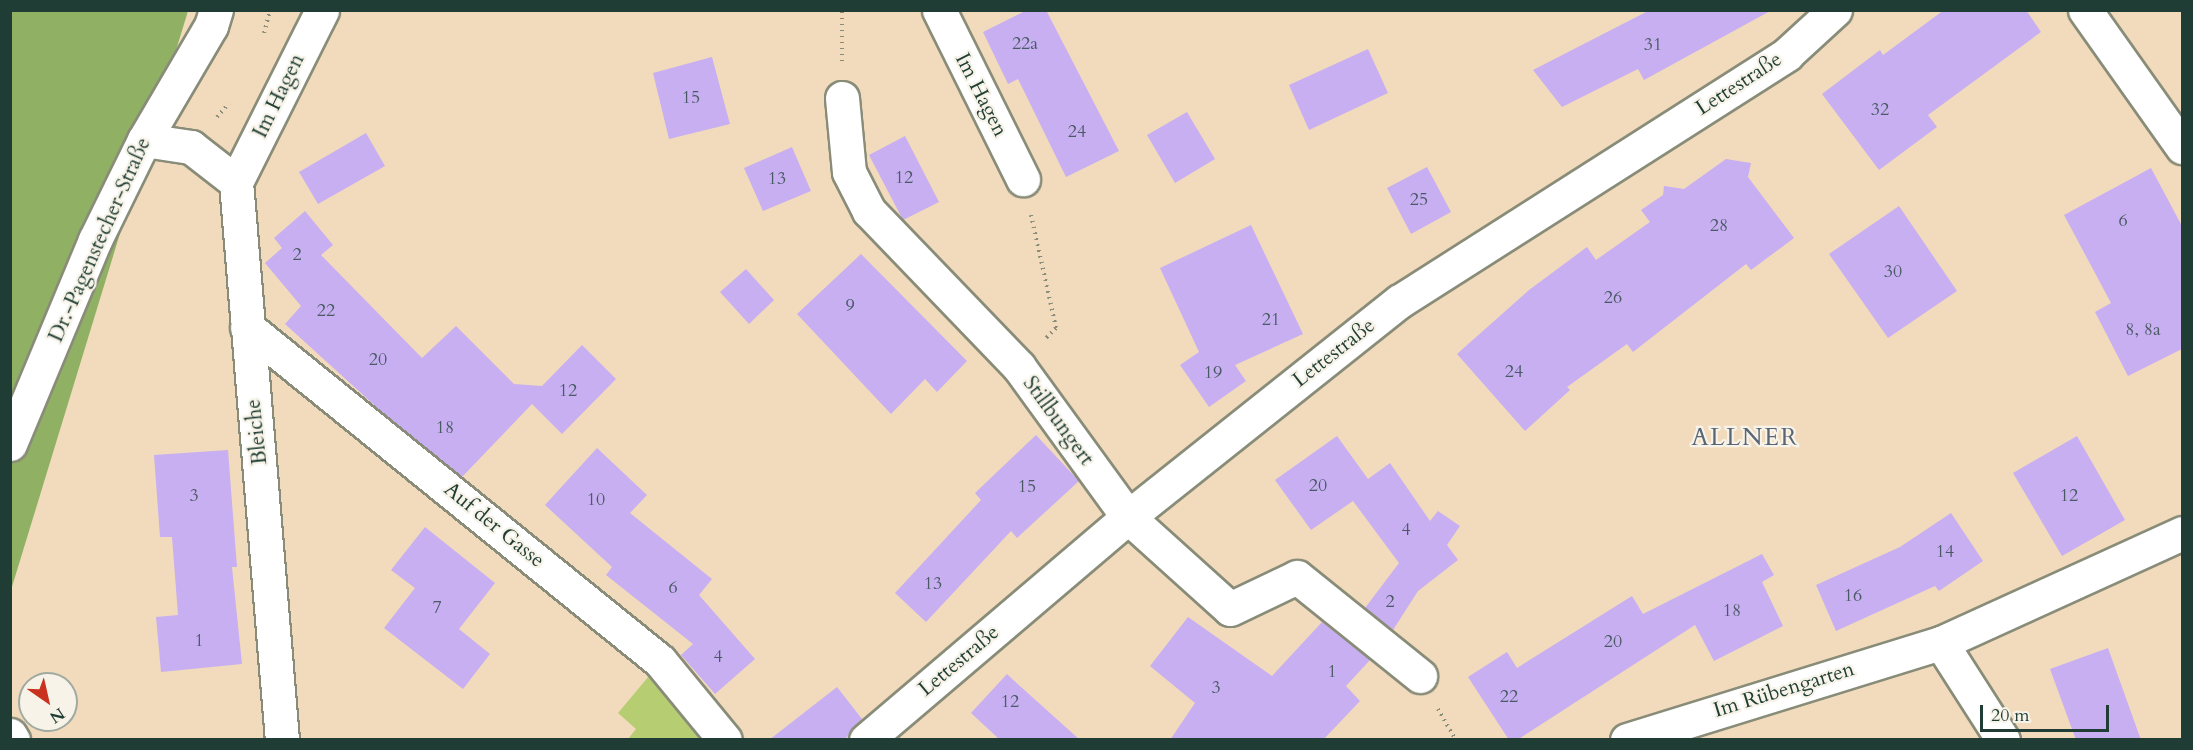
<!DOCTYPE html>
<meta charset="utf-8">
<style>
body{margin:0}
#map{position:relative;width:2193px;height:750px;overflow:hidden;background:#f2dbbc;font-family:Cardo,serif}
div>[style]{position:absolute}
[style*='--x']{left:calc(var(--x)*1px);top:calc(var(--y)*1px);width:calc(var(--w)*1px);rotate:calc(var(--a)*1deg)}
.green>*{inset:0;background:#b6cd71}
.forest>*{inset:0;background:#90b063}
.building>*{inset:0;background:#c7aff2}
.path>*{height:4px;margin-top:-2px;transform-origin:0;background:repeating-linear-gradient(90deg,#888c78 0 1.5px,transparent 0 6px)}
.roads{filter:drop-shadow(2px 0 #888c78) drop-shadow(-2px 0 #888c78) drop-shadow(0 2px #888c78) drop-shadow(0 -2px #888c78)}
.minor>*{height:33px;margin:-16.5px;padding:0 16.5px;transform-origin:16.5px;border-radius:16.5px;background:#fff}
span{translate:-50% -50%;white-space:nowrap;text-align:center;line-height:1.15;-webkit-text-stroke:4.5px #f7f3e8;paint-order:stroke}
.number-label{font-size:18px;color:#495a64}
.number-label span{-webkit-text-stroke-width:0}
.street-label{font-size:21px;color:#1f3d34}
.quarter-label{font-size:24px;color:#5a6576;letter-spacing:1.5px}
.frame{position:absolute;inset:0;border:12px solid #1f3d34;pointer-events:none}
.north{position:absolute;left:18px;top:672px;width:60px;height:60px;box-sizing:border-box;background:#f7f3e8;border:2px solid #a1aaa0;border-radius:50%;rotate:146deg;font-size:16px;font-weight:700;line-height:24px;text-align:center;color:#1f3d34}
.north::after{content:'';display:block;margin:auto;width:21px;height:27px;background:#c8321e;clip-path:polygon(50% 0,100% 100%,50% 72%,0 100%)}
.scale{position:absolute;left:1980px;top:705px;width:129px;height:27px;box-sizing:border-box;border:3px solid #1f3d34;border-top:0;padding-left:8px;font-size:18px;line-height:21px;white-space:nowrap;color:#1f3d34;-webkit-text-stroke:4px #f7f3e8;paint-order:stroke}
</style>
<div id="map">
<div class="green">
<div style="clip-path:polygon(654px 670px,715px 739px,628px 739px,636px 729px,618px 713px)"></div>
</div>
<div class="forest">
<div style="clip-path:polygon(11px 11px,188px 11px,11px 590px)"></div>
</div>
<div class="building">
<div style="clip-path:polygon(1027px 10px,1046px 10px,1119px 151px,1066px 177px,1018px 79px,1008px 84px,983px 32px)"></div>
<div style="clip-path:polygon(1650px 10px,1772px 10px,1644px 80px,1638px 69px,1562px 107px,1533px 70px)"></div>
<div style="clip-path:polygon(1944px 10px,2026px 10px,2041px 32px,1928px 115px,1937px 127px,1879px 170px,1822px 94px,1880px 50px,1883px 55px)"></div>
<div style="clip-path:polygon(1368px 49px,1388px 93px,1309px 130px,1289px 85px)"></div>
<div style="clip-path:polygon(712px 57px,730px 124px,669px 139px,653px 73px)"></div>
<div style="clip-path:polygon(1187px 112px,1215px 159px,1175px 183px,1147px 135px)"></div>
<div style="clip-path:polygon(366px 133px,385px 166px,318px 204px,299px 172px)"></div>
<div style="clip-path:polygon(905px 136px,939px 202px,903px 220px,869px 155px)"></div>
<div style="clip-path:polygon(792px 147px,811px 191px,763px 211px,744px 168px)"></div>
<div style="clip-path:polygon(1726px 159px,1751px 163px,1748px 177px,1794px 238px,1751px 270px,1746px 264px,1633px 352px,1627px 344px,1567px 387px,1570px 390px,1525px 431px,1457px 354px,1529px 290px,1587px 247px,1596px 260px,1650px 222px,1641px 210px,1663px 195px,1664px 186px,1684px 189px)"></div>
<div style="clip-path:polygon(1427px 167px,1451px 212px,1411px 234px,1387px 188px)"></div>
<div style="clip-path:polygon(2151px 168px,2182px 226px,2182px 349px,2128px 376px,2095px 312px,2111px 303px,2064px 215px)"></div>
<div style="clip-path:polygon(1899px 206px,1957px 291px,1888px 338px,1829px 254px)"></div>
<div style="clip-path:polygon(305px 211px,333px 245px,321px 255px,422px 358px,456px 326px,514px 384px,542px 386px,582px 345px,616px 379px,562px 434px,532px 404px,462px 477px,383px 413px,285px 324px,301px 306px,265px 263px,282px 248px,274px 238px)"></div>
<div style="clip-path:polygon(1251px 225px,1303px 334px,1235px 365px,1246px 381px,1209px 407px,1180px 365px,1199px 352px,1160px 268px)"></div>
<div style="clip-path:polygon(861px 254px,967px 361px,937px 392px,925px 379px,891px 414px,797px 314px)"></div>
<div style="clip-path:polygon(746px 269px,774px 300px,749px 324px,720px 292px)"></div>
<div style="clip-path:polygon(1036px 435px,1079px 481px,1017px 538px,1011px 531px,926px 622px,895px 593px,981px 500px,975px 493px)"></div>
<div style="clip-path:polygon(1337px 436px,1368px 479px,1390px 463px,1430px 521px,1438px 511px,1460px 526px,1447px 545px,1458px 560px,1418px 591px,1393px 630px,1365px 608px,1399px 563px,1353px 501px,1311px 530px,1275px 480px)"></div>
<div style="clip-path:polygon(2077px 436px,2125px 520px,2062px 556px,2013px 473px)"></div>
<div style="clip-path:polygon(597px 448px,647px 495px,630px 513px,712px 579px,699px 595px,755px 659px,715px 694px,681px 655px,693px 644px,606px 575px,612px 567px,545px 505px)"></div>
<div style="clip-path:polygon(228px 450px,237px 567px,232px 567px,242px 664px,161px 672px,156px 617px,178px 615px,172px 537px,160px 537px,154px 455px)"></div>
<div style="clip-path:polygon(1951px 513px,1983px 561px,1939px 591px,1935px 586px,1836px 631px,1816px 585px,1900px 547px)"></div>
<div style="clip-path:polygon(425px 527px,495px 583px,459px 629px,490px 654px,463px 689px,384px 628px,415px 588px,391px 570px)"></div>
<div style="clip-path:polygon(1762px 554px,1774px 575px,1762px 582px,1783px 626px,1714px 661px,1695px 625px,1517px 740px,1509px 740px,1468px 677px,1507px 652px,1517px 668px,1632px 596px,1643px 614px)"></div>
<div style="clip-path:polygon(1188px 617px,1272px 676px,1322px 622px,1370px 660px,1346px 686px,1360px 701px,1323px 740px,1170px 740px,1195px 703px,1150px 666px)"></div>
<div style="clip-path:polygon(2108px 648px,2141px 740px,2076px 740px,2050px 669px)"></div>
<div style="clip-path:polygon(1007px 674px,1010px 677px,1080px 740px,1000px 740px,971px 713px)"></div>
<div style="clip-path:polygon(837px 687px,862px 719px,844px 740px,769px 740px)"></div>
</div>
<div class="path">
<div style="--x:264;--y:33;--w:24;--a:-75"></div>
<div style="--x:842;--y:61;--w:51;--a:-90"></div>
<div style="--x:217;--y:117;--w:18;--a:-49"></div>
<div style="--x:1031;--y:215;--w:116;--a:77.5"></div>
<div style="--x:1056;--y:328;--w:16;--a:135"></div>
<div style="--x:1438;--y:709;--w:36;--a:60"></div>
</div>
<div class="roads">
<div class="minor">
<div style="--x:939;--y:10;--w:189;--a:63.6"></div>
<div style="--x:2085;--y:10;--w:168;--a:54.7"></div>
<div style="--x:842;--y:98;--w:74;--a:84.6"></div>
<div style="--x:849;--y:172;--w:44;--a:62.9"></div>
<div style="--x:869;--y:211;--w:216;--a:46.1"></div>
<div style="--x:1019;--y:367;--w:185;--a:54"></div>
<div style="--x:1128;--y:517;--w:137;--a:42"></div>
<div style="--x:1230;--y:609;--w:74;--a:-25.5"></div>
<div style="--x:1297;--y:577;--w:158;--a:38.8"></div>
<div style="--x:144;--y:140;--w:48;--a:8.5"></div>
<div style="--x:191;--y:147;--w:57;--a:37.9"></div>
<div style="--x:236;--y:182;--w:560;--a:85.29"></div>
<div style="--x:236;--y:182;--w:192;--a:-63.4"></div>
<div style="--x:247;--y:327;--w:531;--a:38.96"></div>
<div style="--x:660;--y:661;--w:102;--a:50.6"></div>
<div style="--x:10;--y:444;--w:221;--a:-67.4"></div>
<div style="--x:95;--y:240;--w:111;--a:-63.9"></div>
<div style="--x:144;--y:140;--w:132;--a:-59.6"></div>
<div style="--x:211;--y:26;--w:17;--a:-73"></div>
<div style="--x:1941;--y:643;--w:115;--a:57.4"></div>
<div style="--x:10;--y:735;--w:6;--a:59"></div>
<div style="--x:866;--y:740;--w:344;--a:-40.4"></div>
<div style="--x:1128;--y:517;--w:347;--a:-38.5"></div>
<div style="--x:1400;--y:301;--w:459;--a:-32.5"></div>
<div style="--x:1787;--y:54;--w:65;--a:-42.5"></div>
<div style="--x:1627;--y:740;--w:329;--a:-17.2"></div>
<div style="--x:1941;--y:643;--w:265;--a:-24.5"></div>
</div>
</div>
<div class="number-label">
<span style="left:1025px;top:44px">22a</span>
<span style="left:1653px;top:45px">31</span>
<span style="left:691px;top:98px">15</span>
<span style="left:1880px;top:110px">32</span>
<span style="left:1077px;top:132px">24</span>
<span style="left:904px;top:178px">12</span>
<span style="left:777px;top:179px">13</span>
<span style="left:1419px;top:200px">25</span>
<span style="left:2123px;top:221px">6</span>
<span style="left:1719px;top:226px">28</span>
<span style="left:297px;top:255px">2</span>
<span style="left:1893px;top:272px">30</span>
<span style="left:1613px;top:298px">26</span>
<span style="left:850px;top:306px">9</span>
<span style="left:326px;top:311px">22</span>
<span style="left:1271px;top:320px">21</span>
<span style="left:2143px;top:330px">8, 8a</span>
<span style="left:378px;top:360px">20</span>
<span style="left:1514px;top:372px">24</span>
<span style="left:1213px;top:373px">19</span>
<span style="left:568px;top:391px">12</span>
<span style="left:445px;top:428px">18</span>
<span style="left:1318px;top:486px">20</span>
<span style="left:1027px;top:487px">15</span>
<span style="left:194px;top:496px">3</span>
<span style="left:2069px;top:496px">12</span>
<span style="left:596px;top:500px">10</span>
<span style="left:1406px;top:530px">4</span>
<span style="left:1945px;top:552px">14</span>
<span style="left:933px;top:584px">13</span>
<span style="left:673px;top:588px">6</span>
<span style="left:1853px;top:596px">16</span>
<span style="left:1390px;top:602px">2</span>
<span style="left:437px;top:608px">7</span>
<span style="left:1732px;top:611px">18</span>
<span style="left:199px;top:641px">1</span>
<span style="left:1613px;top:642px">20</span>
<span style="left:718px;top:657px">4</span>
<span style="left:1332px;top:672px">1</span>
<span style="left:1216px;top:688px">3</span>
<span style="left:1509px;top:697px">22</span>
<span style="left:1010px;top:702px">12</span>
</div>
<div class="street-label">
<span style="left:1739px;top:84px;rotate:-33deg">Lettestraße</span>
<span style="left:981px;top:95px;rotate:63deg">Im Hagen</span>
<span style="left:279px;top:96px;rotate:-64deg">Im Hagen</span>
<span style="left:100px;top:240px;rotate:-66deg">Dr.-Pagenstecher-Straße</span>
<span style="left:1334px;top:353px;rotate:-38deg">Lettestraße</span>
<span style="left:1058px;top:421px;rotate:54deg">Stillbungert</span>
<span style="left:257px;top:432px;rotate:-96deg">Bleiche</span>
<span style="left:494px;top:525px;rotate:39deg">Auf der Gasse</span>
<span style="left:959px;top:661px;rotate:-40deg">Lettestraße</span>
<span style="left:1784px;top:690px;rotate:-17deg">Im Rübengarten</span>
</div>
<div class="quarter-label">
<span style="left:1745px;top:438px">ALLNER</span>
</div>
<div class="frame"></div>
<div class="north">N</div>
<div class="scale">20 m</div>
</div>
